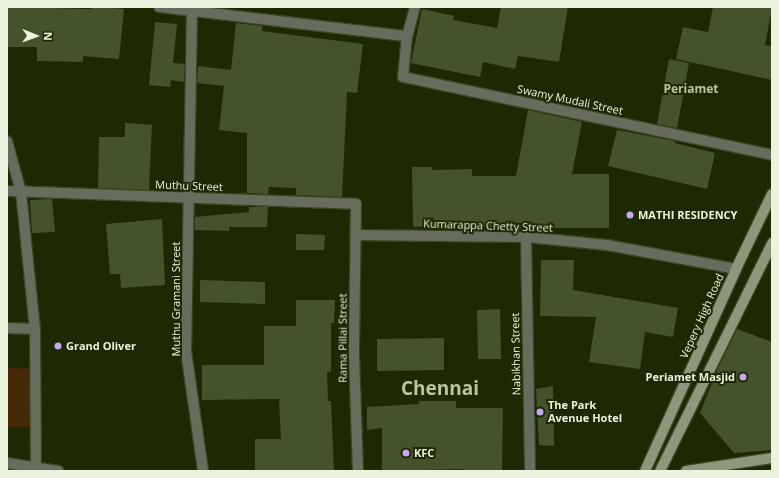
<!DOCTYPE html>
<style>
body{margin:0}
#map{position:relative;width:779px;height:478px;overflow:hidden;background:#1d2903;font-family:"Open Sans",sans-serif}
div>[style]{position:absolute}
[style*='--x']{left:calc(var(--x)*1px);top:calc(var(--y)*1px);width:calc(var(--w)*1px);rotate:calc(var(--a)*1deg)}
.green>*{inset:0;background:#462907}
.building>*{inset:0;background:#45532d}
.roads{filter:drop-shadow(1px 0 #3a4522) drop-shadow(-1px 0 #3a4522) drop-shadow(0 1px #3a4522) drop-shadow(0 -1px #3a4522)}
.minor>*{height:10px;margin:-5px;padding:0 5px;transform-origin:5px;border-radius:5px;background:#666d5c}
.secondary>*{height:10px;margin:-5px;padding:0 5px;transform-origin:5px;border-radius:5px;background:#8c977b}
.dots>*{width:11px;height:11px;translate:-50% -50%;box-sizing:border-box;border:2px solid #1d2903;border-radius:50%}
span{translate:-50% -50%;white-space:nowrap;text-align:center;line-height:1.15;-webkit-text-stroke:4px #1d2903;paint-order:stroke}
.street-label{font-size:11px;color:#eaf3dd}
.poi-label{font-size:11px;color:#eaf3dd;font-weight:700}
.left{translate:0 -50%;text-align:left}
.right{translate:-100% -50%;text-align:right}
.neighbourhood-label{font-size:12px;color:#b6c79c;font-weight:700}
.town-label{font-size:19px;color:#b6c79c;font-weight:700}
.frame{position:absolute;inset:0;border:8px solid #eaf3dd;pointer-events:none}
.north{position:absolute;left:16px;top:16px;width:40px;height:40px;-webkit-text-stroke:3px #1d2903;paint-order:stroke;rotate:91deg;font-size:11px;font-weight:700;line-height:16px;text-align:center;color:#eaf3dd}
.north::after{content:'';display:block;margin:auto;width:14px;height:18px;background:#eaf3dd;clip-path:polygon(50% 0,100% 100%,50% 72%,0 100%)}
</style>
<div id="map">
<div class="green">
<div style="clip-path:polygon(7px 368px,35px 369px,36px 427px,7px 427px)"></div>
</div>
<div class="building">
<div style="clip-path:polygon(7px 7px,91px 9px,92px 7px,100px 7px,124px 9px,119px 59px,83px 56px,83px 62px,37px 61px,37px 47px,7px 47px)"></div>
<div style="clip-path:polygon(501px 7px,568px 7px,559px 62px,518px 56px,515px 69px,483px 62px,480px 77px,411px 63px,422px 9px,454px 16px,453px 20px,497px 28px)"></div>
<div style="clip-path:polygon(713px 7px,772px 7px,765px 45px,772px 46px,772px 80px,676px 59px,683px 27px,708px 32px)"></div>
<div style="clip-path:polygon(155px 22px,177px 24px,173px 63px,185px 64px,184px 82px,171px 80px,170px 87px,149px 85px)"></div>
<div style="clip-path:polygon(236px 23px,262px 26px,262px 31px,363px 44px,357px 93px,347px 92px,342px 197px,296px 195px,296px 188px,269px 187px,268px 194px,247px 193px,247px 133px,219px 130px,224px 86px,197px 83px,198px 66px,231px 70px)"></div>
<div style="clip-path:polygon(669px 59px,689px 63px,677px 128px,657px 124px)"></div>
<div style="clip-path:polygon(528px 110px,582px 122px,572px 174px,609px 174px,609px 228px,538px 228px,538px 230px,480px 227px,441px 229px,441px 226px,413px 227px,412px 167px,432px 167px,432px 170px,472px 169px,472px 176px,516px 176px)"></div>
<div style="clip-path:polygon(125px 123px,152px 125px,149px 190px,98px 188px,99px 137px,125px 137px)"></div>
<div style="clip-path:polygon(617px 130px,675px 141px,675px 143px,715px 153px,707px 189px,608px 166px)"></div>
<div style="clip-path:polygon(52px 199px,55px 232px,32px 233px,30px 200px)"></div>
<div style="clip-path:polygon(249px 207px,268px 207px,267px 227px,229px 227px,229px 231px,195px 230px,195px 217px,249px 212px)"></div>
<div style="clip-path:polygon(162px 219px,165px 285px,121px 288px,120px 274px,110px 274px,106px 224px)"></div>
<div style="clip-path:polygon(296px 234px,325px 235px,324px 250px,296px 250px)"></div>
<div style="clip-path:polygon(541px 260px,574px 260px,573px 290px,678px 308px,673px 337px,645px 332px,640px 369px,589px 362px,596px 317px,540px 316px)"></div>
<div style="clip-path:polygon(200px 280px,265px 282px,265px 304px,200px 302px)"></div>
<div style="clip-path:polygon(296px 300px,335px 300px,334px 323px,331px 323px,331px 372px,327px 372px,328px 401px,331px 401px,334px 471px,255px 471px,255px 439px,281px 439px,279px 399px,202px 400px,202px 365px,264px 365px,264px 326px,296px 326px)"></div>
<div style="clip-path:polygon(500px 309px,501px 359px,478px 359px,477px 310px)"></div>
<div style="clip-path:polygon(737px 329px,772px 342px,772px 450px,734px 453px,700px 413px,718px 368px)"></div>
<div style="clip-path:polygon(444px 338px,444px 370px,377px 371px,377px 339px)"></div>
<div style="clip-path:polygon(553px 386px,554px 446px,539px 445px,536px 389px)"></div>
<div style="clip-path:polygon(419px 401px,456px 401px,456px 408px,503px 408px,502px 471px,463px 471px,463px 469px,382px 471px,382px 428px,367px 430px,367px 407px,419px 404px)"></div>
</div>
<div class="roads">
<div class="minor">
<div style="--x:159;--y:7;--w:250;--a:6.7"></div>
<div style="--x:415;--y:7;--w:30;--a:105"></div>
<div style="--x:407;--y:36;--w:41;--a:95.6"></div>
<div style="--x:403;--y:77;--w:377;--a:11.9"></div>
<div style="--x:192;--y:10;--w:341;--a:91"></div>
<div style="--x:186;--y:351;--w:121;--a:81.9"></div>
<div style="--x:7;--y:141;--w:53;--a:74.6"></div>
<div style="--x:21;--y:192;--w:138;--a:84.2"></div>
<div style="--x:35;--y:329;--w:142;--a:89.6"></div>
<div style="--x:7;--y:191;--w:349;--a:2.1"></div>
<div style="--x:356;--y:204;--w:152;--a:90.8"></div>
<div style="--x:354;--y:356;--w:115;--a:88"></div>
<div style="--x:356;--y:235;--w:170;--a:0.7"></div>
<div style="--x:526;--y:237;--w:81;--a:5.6"></div>
<div style="--x:607;--y:245;--w:131;--a:10.5"></div>
<div style="--x:526;--y:237;--w:234;--a:89"></div>
<div style="--x:7;--y:328;--w:28;--a:2"></div>
<div style="--x:7;--y:463;--w:52;--a:8.9"></div>
</div>
<div class="secondary">
<div style="--x:645;--y:471;--w:222;--a:-65.7"></div>
<div style="--x:736;--y:269;--w:83;--a:-64.4"></div>
<div style="--x:660;--y:471;--w:254;--a:-63.8"></div>
<div style="--x:686;--y:471;--w:87;--a:-8.6"></div>
</div>
</div>
<div class="dots">
<div style="left:630px;top:215px;background:#c7a6ef"></div>
<div style="left:58px;top:346px;background:#c7a6ef"></div>
<div style="left:743px;top:377px;background:#c7a6ef"></div>
<div style="left:540px;top:412px;background:#c7a6ef"></div>
<div style="left:406px;top:453px;background:#c7a6ef"></div>
</div>
<div class="street-label">
<span style="left:570px;top:100px;rotate:12deg">Swamy Mudali Street</span>
<span style="left:189px;top:186px;rotate:2deg">Muthu Street</span>
<span style="left:488px;top:226px;rotate:2deg">Kumarappa Chetty Street</span>
<span style="left:176px;top:299px;rotate:-90deg">Muthu Gramani Street</span>
<span style="left:702px;top:316px;rotate:-66deg">Vepery High Road</span>
<span style="left:343px;top:338px;rotate:-90deg">Rama Pillai Street</span>
<span style="left:516px;top:354px;rotate:-91deg">Nabikhan Street</span>
</div>
<div class="poi-label">
<span class="left" style="left:638px;top:215px">MATHI RESIDENCY</span>
<span class="left" style="left:66px;top:346px">Grand Oliver</span>
<span class="right" style="left:735px;top:377px">Periamet Masjid</span>
<span class="left" style="left:548px;top:412px">The Park<br>Avenue Hotel</span>
<span class="left" style="left:414px;top:453px">KFC</span>
</div>
<div class="neighbourhood-label">
<span style="left:691px;top:89px">Periamet</span>
</div>
<div class="town-label">
<span style="left:440px;top:389px">Chennai</span>
</div>
<div class="frame"></div>
<div class="north">N</div>
</div>
